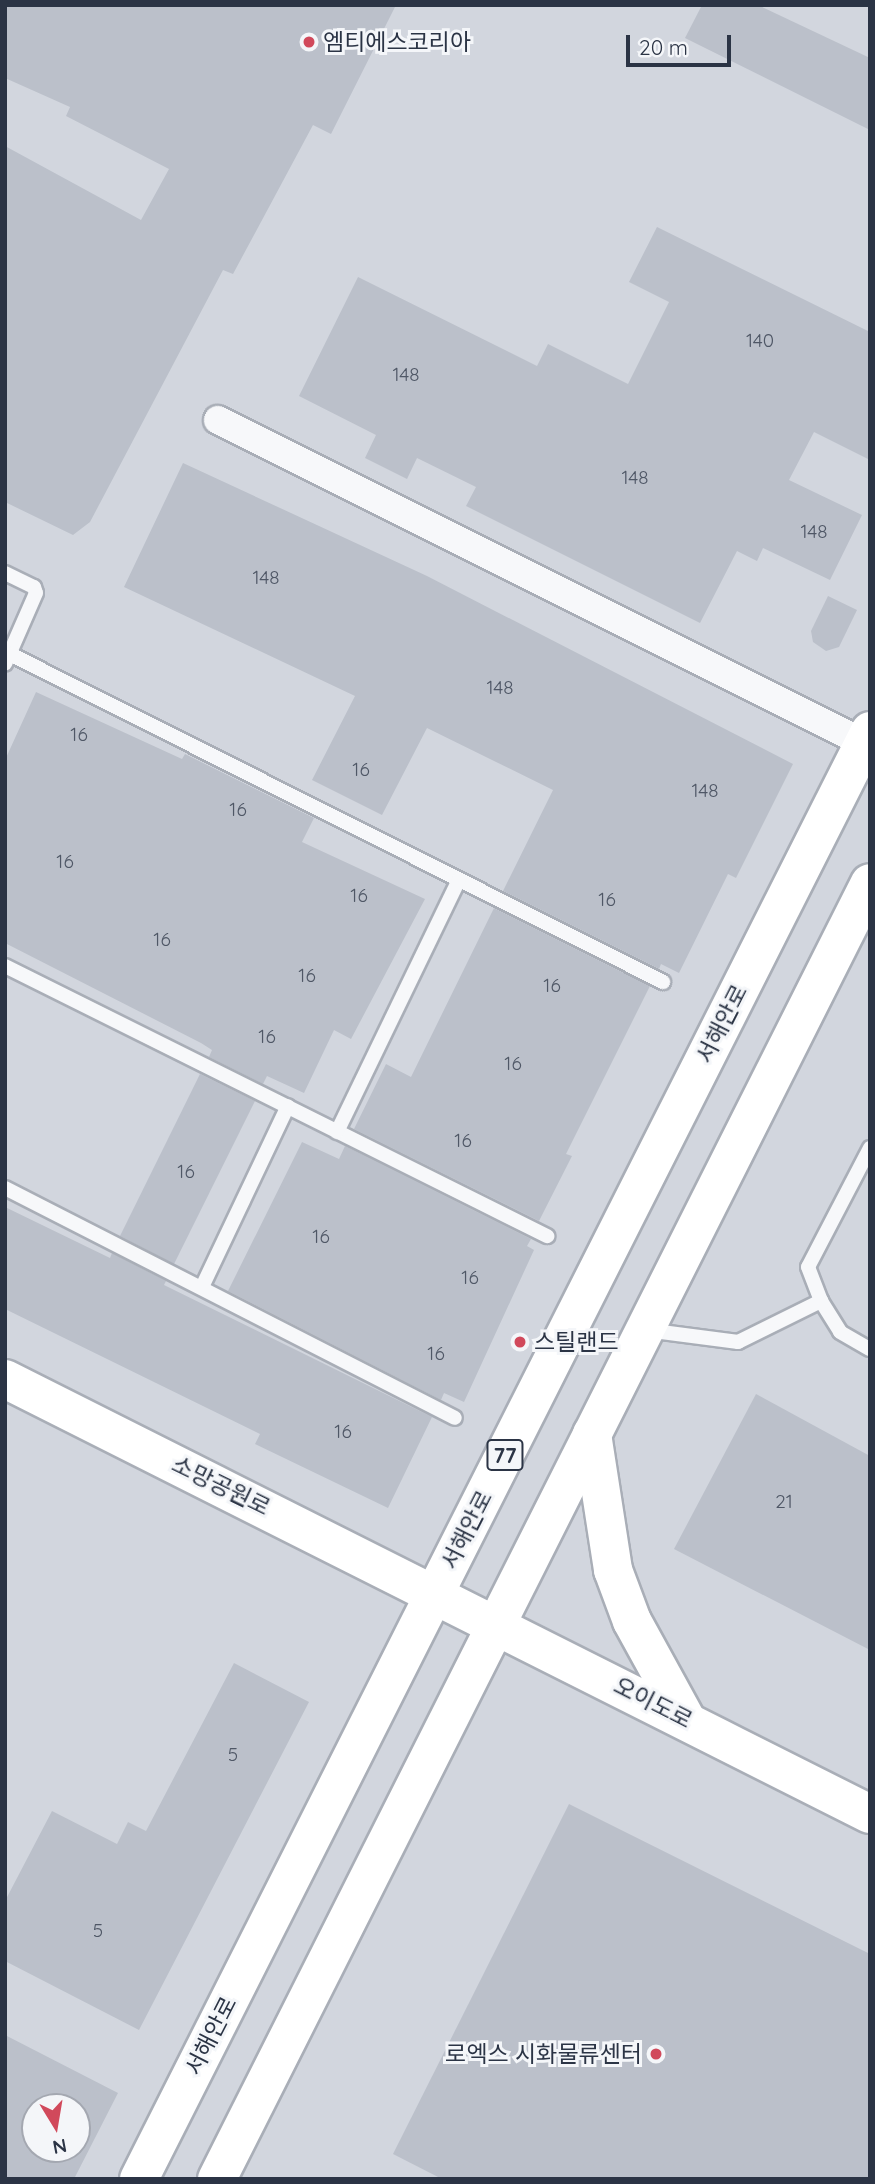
<!DOCTYPE html>
<meta charset="utf-8">
<style>
body{margin:0}
#map{position:relative;width:875px;height:2184px;overflow:hidden;background:#e4e7ec;font-family:Quicksand,"Noto Sans KR",sans-serif}
div>[style]{position:absolute}
[style*='--x']{left:calc(var(--x)*1px);top:calc(var(--y)*1px);width:calc(var(--w)*1px);rotate:calc(var(--a)*1deg)}
.built>*{inset:0;background:#d2d6de}
.building>*{inset:0;background:#bbc0ca}
.roads{filter:drop-shadow(2px 0 #a9aeb7) drop-shadow(-2px 0 #a9aeb7) drop-shadow(0 2px #a9aeb7) drop-shadow(0 -2px #a9aeb7)}
.lane>*{height:14px;margin:-7px;padding:0 7px;transform-origin:7px;border-radius:7px;background:#f7f8fa}
.street>*{height:28px;margin:-14px;padding:0 14px;transform-origin:14px;border-radius:14px;background:#f7f8fa}
.secondary>*{height:38px;margin:-19px;padding:0 19px;transform-origin:19px;border-radius:19px;background:#fff}
.primary>*{height:38px;margin:-19px;padding:0 19px;transform-origin:19px;border-radius:19px;background:#fff}
.dots>*{width:19px;height:19px;translate:-50% -50%;box-sizing:border-box;border:4px solid #f4f6f9;border-radius:50%}
span{translate:-50% -50%;white-space:nowrap;text-align:center;line-height:1.15;-webkit-text-stroke:6px #f4f6f9;paint-order:stroke}
.number-label{font-size:19px;color:#4f5766}
.number-label span{-webkit-text-stroke-width:0}
.shield-label span{padding:2px 5px;background:#f4f6f9;border:2px solid;border-radius:5px;-webkit-text-stroke-width:0}
.shield-label{font-size:21px;color:#2b3445;font-weight:700}
.poi-label{font-size:23px;color:#2b3445}
.left{translate:0 -50%;text-align:left}
.right{translate:-100% -50%;text-align:right}
.street-label{font-size:23px;color:#2b3445}
.frame{position:absolute;inset:0;border:7px solid #2b3445;pointer-events:none}
.north{position:absolute;left:21px;top:2093px;width:70px;height:70px;box-sizing:border-box;background:#f4f6f9;border:2px solid #a4a8b1;border-radius:50%;rotate:169deg;font-size:19px;font-weight:700;line-height:28px;text-align:center;color:#2b3445}
.north::after{content:'';display:block;margin:auto;width:24px;height:32px;background:#d1495b;clip-path:polygon(50% 0,100% 100%,50% 72%,0 100%)}
.scale{position:absolute;left:626px;top:35px;width:105px;height:32px;box-sizing:border-box;border:4px solid #2b3445;border-top:0;padding-left:9px;font-size:21px;line-height:24px;white-space:nowrap;color:#2b3445;-webkit-text-stroke:5px #f4f6f9;paint-order:stroke}
</style>
<div id="map">
<div class="built">
<div style="clip-path:polygon(evenodd,5px 5px,870px 5px,870px 2179px,5px 2179px,5px 5px,35px 2107px,77px 2107px,77px 2149px,35px 2149px,35px 2107px)"></div>
</div>
<div class="building">
<div style="clip-path:polygon(5px 5px,396px 5px,331px 134px,313px 125px,233px 274px,223px 270px,90px 522px,73px 535px,5px 502px,5px 146px,141px 220px,169px 169px,66px 116px,70px 107px,5px 78px)"></div>
<div style="clip-path:polygon(702px 5px,758px 5px,870px 58px,870px 130px,685px 38px)"></div>
<div style="clip-path:polygon(657px 227px,870px 332px,870px 460px,814px 432px,789px 480px,862px 515px,830px 580px,763px 548px,757px 561px,737px 551px,700px 623px,466px 506px,476px 487px,417px 458px,407px 479px,365px 458px,376px 435px,299px 396px,358px 277px,537px 366px,548px 344px,628px 384px,669px 302px,629px 282px)"></div>
<div style="clip-path:polygon(183px 463px,427px 576px,793px 764px,736px 878px,728px 874px,679px 973px,661px 964px,659px 969px,503px 891px,553px 790px,427px 728px,382px 815px,312px 780px,355px 696px,124px 587px)"></div>
<div style="clip-path:polygon(828px 596px,857px 610px,839px 647px,826px 651px,813px 642px,811px 631px)"></div>
<div style="clip-path:polygon(36px 692px,182px 759px,185px 754px,314px 818px,302px 842px,425px 899px,351px 1039px,334px 1030px,304px 1093px,267px 1076px,263px 1084px,209px 1057px,212px 1050px,201px 1043px,5px 943px,5px 760px)"></div>
<div style="clip-path:polygon(494px 908px,650px 986px,566px 1154px,572px 1156px,539px 1221px,354px 1129px,386px 1064px,411px 1077px)"></div>
<div style="clip-path:polygon(200px 1074px,255px 1101px,174px 1264px,120px 1236px)"></div>
<div style="clip-path:polygon(302px 1142px,339px 1159px,345px 1146px,531px 1239px,527px 1246px,534px 1250px,464px 1402px,444px 1393px,441px 1400px,228px 1291px)"></div>
<div style="clip-path:polygon(5px 1207px,110px 1258px,112px 1253px,166px 1281px,164px 1285px,432px 1417px,388px 1508px,255px 1444px,260px 1434px,5px 1309px)"></div>
<div style="clip-path:polygon(756px 1394px,870px 1456px,870px 1650px,674px 1549px)"></div>
<div style="clip-path:polygon(234px 1663px,309px 1702px,139px 2030px,5px 1961px,5px 1901px,52px 1811px,117px 1844px,128px 1822px,146px 1831px)"></div>
<div style="clip-path:polygon(569px 1804px,870px 1954px,870px 2179px,442px 2179px,393px 2154px)"></div>
<div style="clip-path:polygon(evenodd,5px 2035px,118px 2093px,74px 2179px,5px 2179px,5px 2035px,35px 2107px,77px 2107px,77px 2149px,35px 2149px,35px 2107px)"></div>
</div>
<div class="roads">
<div class="lane">
<div style="--x:5;--y:573;--w:32;--a:26"></div>
<div style="--x:34;--y:587;--w:6;--a:72"></div>
<div style="--x:36;--y:593;--w:77;--a:113.6"></div>
<div style="--x:10;--y:654;--w:731;--a:26.67"></div>
<div style="--x:5;--y:966;--w:606;--a:26.48"></div>
<div style="--x:337;--y:1132;--w:280;--a:-64.2"></div>
<div style="--x:870;--y:1148;--w:134;--a:117.5"></div>
<div style="--x:808;--y:1267;--w:36;--a:69"></div>
<div style="--x:821;--y:1301;--w:36;--a:58"></div>
<div style="--x:840;--y:1332;--w:34;--a:30"></div>
<div style="--x:5;--y:1188;--w:505;--a:27.07"></div>
<div style="--x:202;--y:1287;--w:200;--a:-64.6"></div>
<div style="--x:646;--y:1330;--w:93;--a:7.4"></div>
<div style="--x:738;--y:1342;--w:93;--a:-26.3"></div>
</div>
<div class="street">
<div style="--x:218;--y:420;--w:722;--a:26.57"></div>
</div>
<div class="secondary">
<div style="--x:5;--y:1379;--w:968;--a:26.7"></div>
<div style="--x:592;--y:1434;--w:138;--a:81.2"></div>
<div style="--x:613;--y:1570;--w:54;--a:69.6"></div>
<div style="--x:632;--y:1621;--w:114;--a:61.2"></div>
</div>
<div class="primary">
<div style="--x:139;--y:2179;--w:1622;--a:-63.21"></div>
<div style="--x:217;--y:2179;--w:1451;--a:-63.26"></div>
</div>
</div>
<div class="dots">
<div style="left:309px;top:42px;background:#d1495b"></div>
<div style="left:520px;top:1342px;background:#d1495b"></div>
<div style="left:656px;top:2054px;background:#d1495b"></div>
</div>
<div class="number-label">
<span style="left:760px;top:341px">140</span>
<span style="left:406px;top:375px">148</span>
<span style="left:635px;top:478px">148</span>
<span style="left:814px;top:532px">148</span>
<span style="left:266px;top:578px">148</span>
<span style="left:500px;top:688px">148</span>
<span style="left:79px;top:735px">16</span>
<span style="left:361px;top:770px">16</span>
<span style="left:705px;top:791px">148</span>
<span style="left:238px;top:810px">16</span>
<span style="left:65px;top:862px">16</span>
<span style="left:359px;top:896px">16</span>
<span style="left:607px;top:900px">16</span>
<span style="left:162px;top:940px">16</span>
<span style="left:307px;top:976px">16</span>
<span style="left:552px;top:986px">16</span>
<span style="left:267px;top:1037px">16</span>
<span style="left:513px;top:1064px">16</span>
<span style="left:463px;top:1141px">16</span>
<span style="left:186px;top:1172px">16</span>
<span style="left:321px;top:1237px">16</span>
<span style="left:470px;top:1278px">16</span>
<span style="left:436px;top:1354px">16</span>
<span style="left:343px;top:1432px">16</span>
<span style="left:784px;top:1502px">21</span>
<span style="left:233px;top:1755px">5</span>
<span style="left:98px;top:1931px">5</span>
</div>
<div class="shield-label">
<span style="left:505px;top:1455px">77</span>
</div>
<div class="poi-label">
<span class="left" style="left:323px;top:42px">엠티에스코리아</span>
<span class="left" style="left:534px;top:1342px">스틸랜드</span>
<span class="right" style="left:642px;top:2054px">로엑스 시화물류센터</span>
</div>
<div class="street-label">
<span style="left:722px;top:1024px;rotate:-63deg">서해안로</span>
<span style="left:221px;top:1486px;rotate:26deg">소망공원로</span>
<span style="left:467px;top:1530px;rotate:-63deg">서해안로</span>
<span style="left:653px;top:1703px;rotate:27deg">오이도로</span>
<span style="left:211px;top:2036px;rotate:-63deg">서해안로</span>
</div>
<div class="frame"></div>
<div class="north">N</div>
<div class="scale">20 m</div>
</div>
